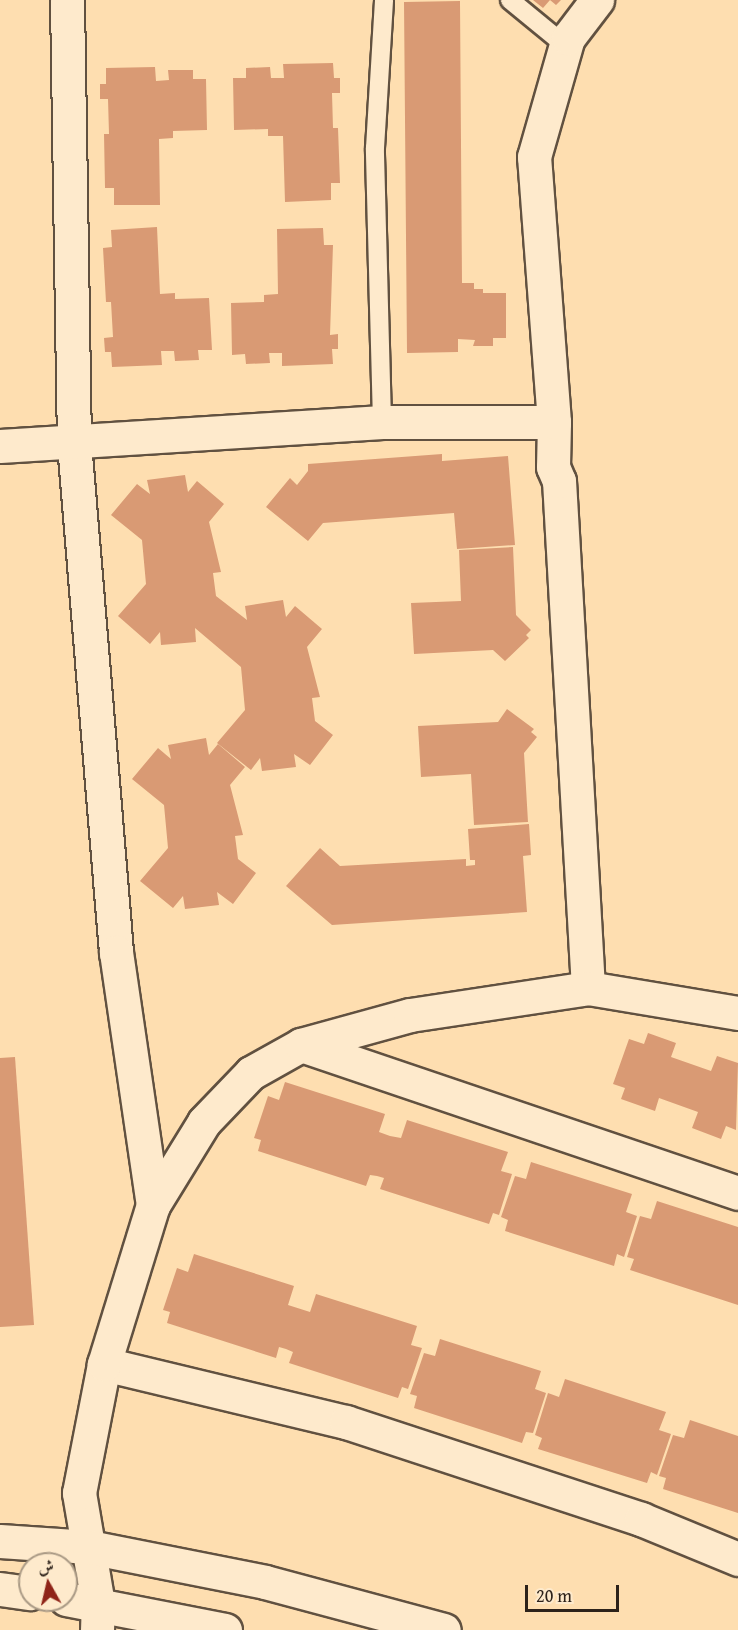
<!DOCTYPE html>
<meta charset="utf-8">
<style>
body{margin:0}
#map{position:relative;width:738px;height:1630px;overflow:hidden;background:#fedeb0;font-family:"Gentium Book Plus",Amiri,serif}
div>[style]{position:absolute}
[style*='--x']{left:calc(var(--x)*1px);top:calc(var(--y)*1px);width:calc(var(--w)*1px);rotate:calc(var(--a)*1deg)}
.building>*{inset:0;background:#d99a74}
.roads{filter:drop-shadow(2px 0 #615140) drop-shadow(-2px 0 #615140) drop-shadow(0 2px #615140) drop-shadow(0 -2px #615140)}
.lane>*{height:18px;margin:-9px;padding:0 9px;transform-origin:9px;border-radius:9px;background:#feeacc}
.street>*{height:33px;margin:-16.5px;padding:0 16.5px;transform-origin:16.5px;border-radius:16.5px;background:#feeacc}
.secondary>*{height:33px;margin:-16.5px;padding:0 16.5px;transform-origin:16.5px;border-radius:16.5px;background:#feeacc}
span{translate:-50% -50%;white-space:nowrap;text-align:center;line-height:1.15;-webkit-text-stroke:4.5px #feeacc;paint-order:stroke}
.north{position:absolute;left:18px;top:1552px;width:60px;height:60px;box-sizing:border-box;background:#feeacc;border:2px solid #aa9a85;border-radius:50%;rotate:352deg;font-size:16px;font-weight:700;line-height:24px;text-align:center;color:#2d221a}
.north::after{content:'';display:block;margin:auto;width:21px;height:27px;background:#8f2418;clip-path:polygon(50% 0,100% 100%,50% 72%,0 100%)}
.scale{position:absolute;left:525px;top:1585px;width:94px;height:27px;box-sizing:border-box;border:3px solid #2d221a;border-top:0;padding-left:8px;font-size:18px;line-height:21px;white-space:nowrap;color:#2d221a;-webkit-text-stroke:4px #feeacc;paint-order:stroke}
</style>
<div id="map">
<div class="building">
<div style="clip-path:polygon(533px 0,561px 0,556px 5px,550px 0,543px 8px)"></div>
<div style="clip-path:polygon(460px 1px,462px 283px,474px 283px,474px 289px,483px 289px,483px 293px,506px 293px,506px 338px,493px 338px,493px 346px,473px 346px,475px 340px,458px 339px,458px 352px,407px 353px,404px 2px)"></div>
<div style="clip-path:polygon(333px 63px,334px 78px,340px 78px,340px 93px,332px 93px,333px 128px,338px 128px,340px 183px,331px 183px,331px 200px,285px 202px,283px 136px,268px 136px,268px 129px,234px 130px,233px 78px,246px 78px,246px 68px,270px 67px,271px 78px,284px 78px,283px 64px)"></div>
<div style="clip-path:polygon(155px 67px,156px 81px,169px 80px,168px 70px,193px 70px,193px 79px,206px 79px,207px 130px,173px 131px,173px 138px,159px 139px,160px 205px,114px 205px,114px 188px,105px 188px,104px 134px,109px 134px,108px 99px,100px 99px,100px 84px,106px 84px,106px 68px)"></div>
<div style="clip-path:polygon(157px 227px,160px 294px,175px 293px,175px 299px,209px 298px,212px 350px,198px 350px,199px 360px,175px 361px,174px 351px,161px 351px,162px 365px,112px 367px,111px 352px,105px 352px,104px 338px,113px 337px,111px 302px,106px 302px,103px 248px,112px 247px,111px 230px)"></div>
<div style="clip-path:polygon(323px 228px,324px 245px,333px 245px,330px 335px,338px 334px,338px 349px,332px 349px,333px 364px,282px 366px,282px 353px,269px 353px,270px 363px,246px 364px,245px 354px,232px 355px,231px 303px,264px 302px,264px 295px,278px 294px,277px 229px)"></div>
<div style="clip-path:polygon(442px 454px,442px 461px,508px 456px,515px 545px,457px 549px,454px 513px,323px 523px,308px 541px,266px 507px,290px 478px,297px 485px,308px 471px,308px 464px)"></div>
<div style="clip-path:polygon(185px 475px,188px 492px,197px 481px,224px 504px,209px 522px,221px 572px,213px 573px,216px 596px,247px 620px,245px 606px,283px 600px,286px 617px,295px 606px,322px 629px,307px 647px,320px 697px,312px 698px,315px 721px,333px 735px,310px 765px,294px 754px,296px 767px,262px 771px,260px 758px,251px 770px,217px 743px,245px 710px,241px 667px,195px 628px,196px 642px,161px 645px,160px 632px,150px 644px,118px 616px,146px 584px,142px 540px,111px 515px,137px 484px,150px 494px,147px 480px)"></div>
<div style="clip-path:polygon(513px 547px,516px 615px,531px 630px,526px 635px,529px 638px,505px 661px,493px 650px,414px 654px,411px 603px,461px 601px,459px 550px)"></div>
<div style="clip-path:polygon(507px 709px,534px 729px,531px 732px,537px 737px,524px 753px,528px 822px,474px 825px,471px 774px,421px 777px,418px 726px,498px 722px)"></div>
<div style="clip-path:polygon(206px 738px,209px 755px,218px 744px,245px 767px,230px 785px,243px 835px,235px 836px,238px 859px,256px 873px,233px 904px,217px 892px,219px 905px,185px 909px,183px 896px,173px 908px,140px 881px,168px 848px,164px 805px,132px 779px,158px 748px,171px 759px,168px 745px)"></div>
<div style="clip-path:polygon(529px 824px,531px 855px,523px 856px,527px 912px,332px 925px,286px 886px,320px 848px,340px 866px,466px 859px,466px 866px,475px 865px,475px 860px,470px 860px,468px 829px)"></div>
<div style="clip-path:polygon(648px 1033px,676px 1043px,671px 1057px,711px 1071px,717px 1056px,738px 1063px,736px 1130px,726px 1126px,721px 1139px,692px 1128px,698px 1112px,659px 1098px,655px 1111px,621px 1099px,625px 1088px,613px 1084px,629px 1039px,644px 1044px)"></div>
<div style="clip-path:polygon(15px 1057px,34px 1325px,0 1327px,0 1058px)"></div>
<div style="clip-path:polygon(285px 1082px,385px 1114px,379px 1132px,390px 1136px,401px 1138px,407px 1120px,508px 1152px,501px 1171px,512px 1174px,499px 1215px,493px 1213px,489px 1224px,380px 1189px,384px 1178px,377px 1176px,370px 1175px,366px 1186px,258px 1151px,261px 1140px,254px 1138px,268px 1096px,279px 1100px)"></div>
<div style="clip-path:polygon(531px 1162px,632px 1194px,626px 1212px,637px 1216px,624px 1257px,617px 1254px,614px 1266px,505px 1231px,508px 1220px,501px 1217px,515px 1176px,526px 1179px)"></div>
<div style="clip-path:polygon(657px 1201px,738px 1227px,738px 1305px,630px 1270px,634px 1259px,627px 1257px,640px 1216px,651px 1219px)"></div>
<div style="clip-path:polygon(194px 1254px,294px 1286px,288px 1305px,310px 1312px,316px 1294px,417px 1326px,411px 1345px,422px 1348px,408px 1389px,402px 1387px,398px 1398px,289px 1363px,293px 1352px,286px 1349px,279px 1347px,276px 1358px,167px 1323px,170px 1312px,163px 1310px,177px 1268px,188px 1272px)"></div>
<div style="clip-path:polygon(440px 1339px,541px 1371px,535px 1389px,546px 1393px,533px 1433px,526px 1432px,522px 1443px,414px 1408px,417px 1396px,410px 1394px,424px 1353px,435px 1356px)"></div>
<div style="clip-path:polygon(565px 1379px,666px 1412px,659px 1430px,671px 1434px,657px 1475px,651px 1472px,647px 1483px,538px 1449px,542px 1438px,535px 1435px,548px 1393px,559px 1397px)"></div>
<div style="clip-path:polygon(690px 1420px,738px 1436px,738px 1513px,663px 1489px,666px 1478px,659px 1476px,673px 1435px,684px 1438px)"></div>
</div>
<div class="roads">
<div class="lane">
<div style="--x:510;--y:0;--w:72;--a:39.4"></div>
<div style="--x:382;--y:422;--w:274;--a:-91.5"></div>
<div style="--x:375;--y:148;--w:148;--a:-86.5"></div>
</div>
<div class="street">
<div style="--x:67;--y:0;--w:443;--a:89.1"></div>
<div style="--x:74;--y:443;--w:511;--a:85.28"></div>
<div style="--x:116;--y:952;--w:256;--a:81.7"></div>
<div style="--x:0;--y:446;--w:383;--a:-3.6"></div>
<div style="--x:382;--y:422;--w:172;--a:0"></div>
<div style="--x:588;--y:988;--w:508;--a:-93.27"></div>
<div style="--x:559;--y:481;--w:15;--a:-113"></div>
<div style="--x:553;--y:467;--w:45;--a:-88.7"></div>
<div style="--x:554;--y:422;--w:266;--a:-94.3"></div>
<div style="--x:534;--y:157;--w:124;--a:-74.1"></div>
<div style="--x:568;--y:38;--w:48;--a:-52.7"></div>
<div style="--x:301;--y:1045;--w:461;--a:18.7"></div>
<div style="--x:104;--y:1364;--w:249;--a:13.5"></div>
<div style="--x:346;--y:1422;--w:311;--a:18.2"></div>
<div style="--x:641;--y:1519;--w:105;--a:22.4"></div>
<div style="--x:97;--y:1630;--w:26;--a:-88"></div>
<div style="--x:98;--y:1604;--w:113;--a:-99.7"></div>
<div style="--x:79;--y:1493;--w:131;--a:-79"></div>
<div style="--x:104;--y:1364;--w:166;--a:-72.9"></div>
<div style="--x:153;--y:1205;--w:97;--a:-58.4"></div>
<div style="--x:204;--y:1122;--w:68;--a:-46.2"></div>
<div style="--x:251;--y:1073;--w:57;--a:-29.2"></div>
<div style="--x:301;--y:1045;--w:113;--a:-15.4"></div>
<div style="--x:410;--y:1015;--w:180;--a:-8.6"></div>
<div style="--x:588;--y:988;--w:152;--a:9.5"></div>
</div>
<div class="secondary">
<div style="--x:0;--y:1541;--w:89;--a:3.9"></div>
<div style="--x:89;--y:1547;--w:179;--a:11.2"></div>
<div style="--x:265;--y:1582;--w:185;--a:15"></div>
<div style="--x:0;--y:1589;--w:30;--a:8"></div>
<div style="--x:66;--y:1599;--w:162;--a:11"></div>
</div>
</div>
<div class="north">ش</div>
<div class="scale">20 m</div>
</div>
